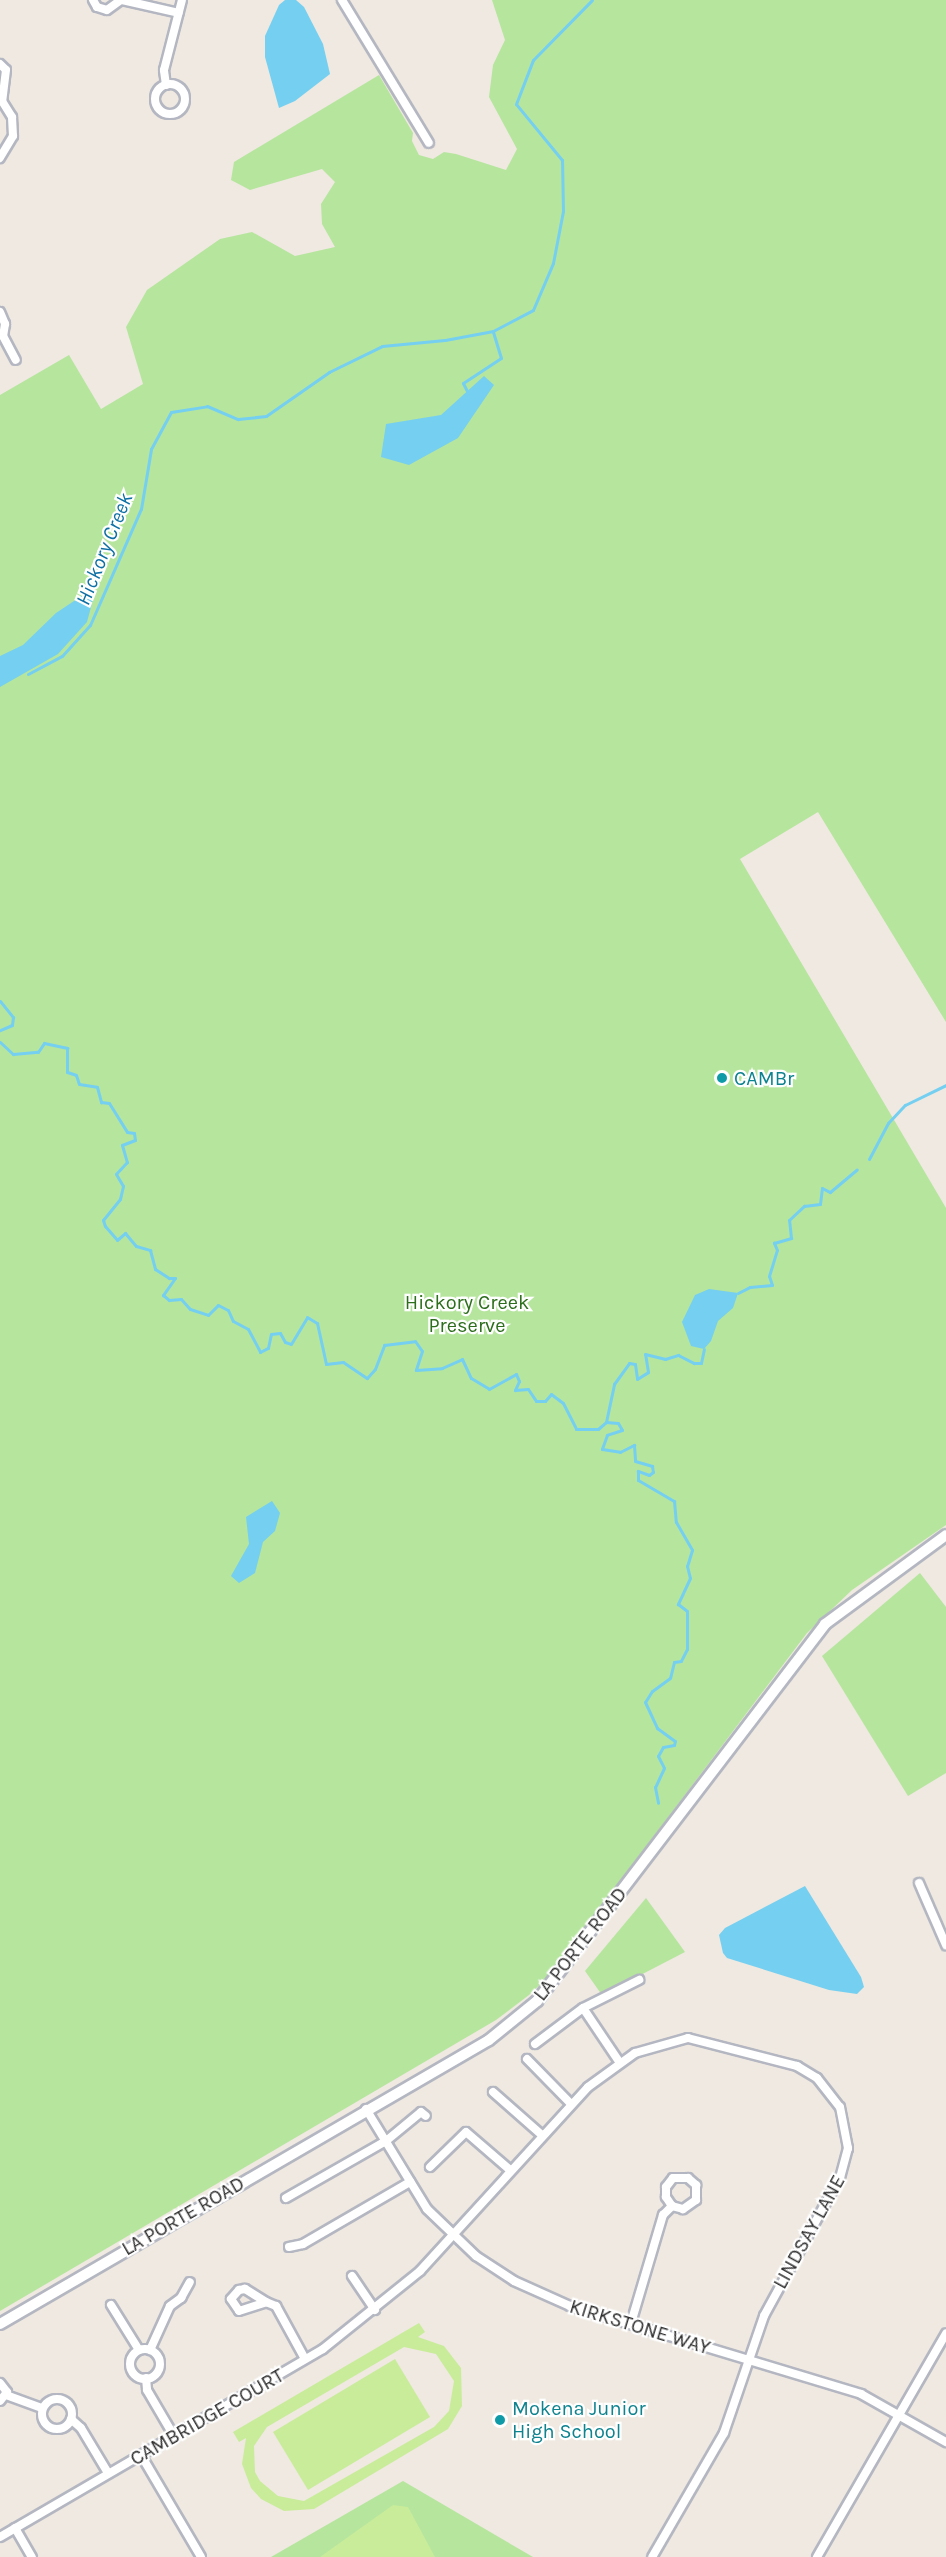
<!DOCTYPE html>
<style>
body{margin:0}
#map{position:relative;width:946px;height:2557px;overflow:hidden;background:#efe9e1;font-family:Karla,sans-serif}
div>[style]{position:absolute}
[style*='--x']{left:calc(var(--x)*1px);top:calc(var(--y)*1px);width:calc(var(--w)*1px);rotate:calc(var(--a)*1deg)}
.green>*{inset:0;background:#b6e59e}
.pitch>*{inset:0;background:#c9ec9a}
.water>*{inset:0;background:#75cff0}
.stream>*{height:3px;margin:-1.5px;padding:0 1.5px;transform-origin:1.5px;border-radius:1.5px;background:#75cff0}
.roads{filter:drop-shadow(2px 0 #b4b7c1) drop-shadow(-2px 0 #b4b7c1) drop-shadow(0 2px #b4b7c1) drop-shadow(0 -2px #b4b7c1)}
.minor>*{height:8px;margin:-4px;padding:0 4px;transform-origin:4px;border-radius:4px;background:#fff}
.minor>.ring{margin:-4px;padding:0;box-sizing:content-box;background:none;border:8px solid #fff;border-radius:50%}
.tertiary>*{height:10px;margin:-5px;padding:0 5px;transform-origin:5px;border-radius:5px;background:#fff}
.dots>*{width:16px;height:16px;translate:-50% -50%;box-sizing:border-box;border:3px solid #fff;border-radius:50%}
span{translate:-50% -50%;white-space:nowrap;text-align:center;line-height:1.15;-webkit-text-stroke:4.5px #fff;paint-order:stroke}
.culture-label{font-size:20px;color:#0d838f}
.left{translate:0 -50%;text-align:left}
.park-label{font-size:20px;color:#2c6e1b}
.street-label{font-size:20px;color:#2e2e2e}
.water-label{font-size:21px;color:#0d6fa3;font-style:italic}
</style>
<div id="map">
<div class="green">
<div style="clip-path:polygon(492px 0,946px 0,946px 1022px,818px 812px,740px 859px,946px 1208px,946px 1525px,852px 1590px,807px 1633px,547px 1978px,529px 1995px,496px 2020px,0 2311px,0 395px,69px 355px,101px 409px,143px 384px,126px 327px,147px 290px,220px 239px,252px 232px,295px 256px,335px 247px,322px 224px,321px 204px,335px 182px,322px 169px,250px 190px,231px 180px,234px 162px,379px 75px,413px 133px,412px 141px,419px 155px,433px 159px,444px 152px,456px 154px,506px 170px,517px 149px,489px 97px,493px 65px,505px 40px)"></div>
<div style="clip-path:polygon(920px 1573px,946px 1607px,946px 1773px,908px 1796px,822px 1656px)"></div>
<div style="clip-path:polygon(646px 1898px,685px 1952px,602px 1995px,585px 1971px)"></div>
<div style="clip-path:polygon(403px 2481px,533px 2557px,271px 2557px)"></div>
</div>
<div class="pitch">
<div style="clip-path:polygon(evenodd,419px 2323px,425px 2332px,418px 2337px,444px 2346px,461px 2368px,462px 2406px,448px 2429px,314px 2509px,284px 2511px,261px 2499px,251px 2488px,242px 2464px,246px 2438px,239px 2442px,233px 2432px,419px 2323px,404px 2347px,436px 2354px,454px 2381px,449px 2411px,434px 2427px,304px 2501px,278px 2496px,260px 2481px,255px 2472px,254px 2446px,267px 2427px,404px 2347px)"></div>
<div style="clip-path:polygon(395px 2359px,430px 2417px,308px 2490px,273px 2432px)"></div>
<div style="clip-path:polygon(393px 2505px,408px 2507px,435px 2557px,320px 2557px)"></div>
</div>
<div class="water">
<div style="clip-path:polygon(285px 0,296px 0,304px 7px,323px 44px,330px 74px,295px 101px,279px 108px,265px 57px,265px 36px,279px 5px)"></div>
<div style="clip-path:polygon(484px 376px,494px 385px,458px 438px,409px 465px,381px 457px,386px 424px,441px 415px)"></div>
<div style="clip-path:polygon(89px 591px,94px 596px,87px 622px,58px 654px,0 687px,0 656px,23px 645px,56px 613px)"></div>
<div style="clip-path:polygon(709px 1289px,738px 1293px,733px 1308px,718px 1321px,711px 1341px,704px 1349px,691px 1346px,682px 1322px,695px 1295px)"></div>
<div style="clip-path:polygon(272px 1501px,280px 1513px,275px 1531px,263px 1542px,255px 1573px,239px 1583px,231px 1576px,249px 1544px,246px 1517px)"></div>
<div style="clip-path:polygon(805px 1886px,861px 1977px,864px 1987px,857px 1994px,829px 1990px,727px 1958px,723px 1953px,719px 1935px,725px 1928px)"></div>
</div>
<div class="stream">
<div style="--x:467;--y:391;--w:9;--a:-117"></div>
<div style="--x:463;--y:383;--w:45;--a:-33.3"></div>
<div style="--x:501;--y:358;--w:28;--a:-107"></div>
<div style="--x:28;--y:674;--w:38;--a:-28"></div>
<div style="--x:62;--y:656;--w:42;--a:-47.9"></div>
<div style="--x:90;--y:625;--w:127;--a:-66.3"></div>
<div style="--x:141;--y:509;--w:61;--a:-80.5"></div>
<div style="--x:151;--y:449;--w:42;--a:-61.6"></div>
<div style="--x:171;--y:412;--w:36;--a:-9"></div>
<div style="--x:207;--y:406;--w:34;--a:23"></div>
<div style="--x:238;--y:419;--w:28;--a:-6"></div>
<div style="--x:266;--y:416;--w:77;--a:-34.9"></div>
<div style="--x:329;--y:372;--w:59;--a:-26.1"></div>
<div style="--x:382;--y:346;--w:63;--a:-5.4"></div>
<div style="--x:445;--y:340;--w:49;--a:-10.6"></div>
<div style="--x:493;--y:331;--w:45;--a:-27.7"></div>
<div style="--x:533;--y:310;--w:51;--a:-66.9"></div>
<div style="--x:553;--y:263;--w:53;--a:-79.1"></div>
<div style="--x:563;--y:211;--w:51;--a:-91.1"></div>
<div style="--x:562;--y:160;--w:72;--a:-129.4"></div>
<div style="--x:516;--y:104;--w:47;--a:-68.9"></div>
<div style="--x:533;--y:60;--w:84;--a:-45.5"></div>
<div style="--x:0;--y:1001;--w:21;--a:51"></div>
<div style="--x:13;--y:1017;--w:8;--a:97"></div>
<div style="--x:12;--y:1025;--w:13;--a:157"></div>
<div style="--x:0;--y:1042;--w:18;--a:43"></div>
<div style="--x:13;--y:1054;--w:25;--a:-5"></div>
<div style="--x:38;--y:1052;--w:11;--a:-56"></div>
<div style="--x:44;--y:1043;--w:24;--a:12"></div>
<div style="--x:67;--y:1048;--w:24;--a:90"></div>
<div style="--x:67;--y:1072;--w:9;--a:18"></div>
<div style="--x:76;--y:1075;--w:9;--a:72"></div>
<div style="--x:79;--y:1084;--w:18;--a:9"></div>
<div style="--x:97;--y:1087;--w:16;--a:75"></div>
<div style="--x:101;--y:1102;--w:8;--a:7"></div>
<div style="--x:109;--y:1103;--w:34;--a:58"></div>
<div style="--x:127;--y:1132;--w:7;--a:8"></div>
<div style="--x:134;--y:1133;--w:7;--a:82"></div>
<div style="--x:135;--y:1140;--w:14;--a:159"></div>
<div style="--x:122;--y:1145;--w:18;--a:74"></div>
<div style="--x:127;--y:1162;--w:16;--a:133"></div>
<div style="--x:116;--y:1174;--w:14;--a:60"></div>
<div style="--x:123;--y:1186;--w:13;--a:103"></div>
<div style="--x:120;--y:1199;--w:27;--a:129"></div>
<div style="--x:103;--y:1220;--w:6;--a:72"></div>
<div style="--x:105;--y:1226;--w:18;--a:49"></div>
<div style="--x:117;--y:1240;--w:11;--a:-41"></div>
<div style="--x:125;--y:1233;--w:17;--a:50"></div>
<div style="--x:136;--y:1246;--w:15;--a:16"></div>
<div style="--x:150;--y:1250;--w:20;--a:75"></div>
<div style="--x:155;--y:1269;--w:17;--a:33"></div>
<div style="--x:169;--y:1278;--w:6;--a:0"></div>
<div style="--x:175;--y:1278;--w:21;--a:125"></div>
<div style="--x:163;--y:1295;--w:8;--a:40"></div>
<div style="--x:169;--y:1300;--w:12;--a:-5"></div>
<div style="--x:181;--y:1299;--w:13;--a:48"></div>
<div style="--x:190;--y:1309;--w:19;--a:18"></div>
<div style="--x:208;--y:1315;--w:14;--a:-45"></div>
<div style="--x:218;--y:1305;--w:11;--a:27"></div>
<div style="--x:228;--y:1310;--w:12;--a:66"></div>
<div style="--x:233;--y:1321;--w:17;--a:28"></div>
<div style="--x:248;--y:1329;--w:26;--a:62"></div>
<div style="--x:260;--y:1352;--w:9;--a:-27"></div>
<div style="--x:268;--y:1348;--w:14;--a:-78"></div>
<div style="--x:271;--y:1334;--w:9;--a:-6"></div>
<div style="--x:280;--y:1333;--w:10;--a:61"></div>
<div style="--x:285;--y:1342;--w:6;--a:18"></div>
<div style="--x:291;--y:1344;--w:31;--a:-59"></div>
<div style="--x:307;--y:1317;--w:12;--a:31"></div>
<div style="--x:317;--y:1323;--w:42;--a:77.6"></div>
<div style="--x:326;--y:1364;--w:17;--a:-7"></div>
<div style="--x:343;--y:1362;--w:29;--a:34"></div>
<div style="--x:367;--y:1378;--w:12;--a:-48"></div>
<div style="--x:375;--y:1369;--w:26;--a:-69"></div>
<div style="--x:384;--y:1345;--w:31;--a:-7"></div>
<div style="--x:415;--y:1341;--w:12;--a:55"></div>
<div style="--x:422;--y:1351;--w:20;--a:108"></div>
<div style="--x:416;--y:1370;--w:26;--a:-4"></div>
<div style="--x:442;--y:1368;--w:22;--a:-24"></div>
<div style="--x:462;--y:1359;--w:21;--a:65"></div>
<div style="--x:471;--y:1378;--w:21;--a:31"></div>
<div style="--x:489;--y:1389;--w:31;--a:-29"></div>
<div style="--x:516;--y:1374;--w:8;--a:67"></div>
<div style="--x:519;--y:1381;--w:10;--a:114"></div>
<div style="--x:515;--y:1390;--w:13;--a:-4"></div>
<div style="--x:528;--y:1389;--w:14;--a:56"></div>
<div style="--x:536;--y:1401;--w:9;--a:0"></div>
<div style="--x:545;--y:1401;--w:9;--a:-49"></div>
<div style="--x:551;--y:1394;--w:15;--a:37"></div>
<div style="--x:563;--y:1403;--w:29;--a:63"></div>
<div style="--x:576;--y:1429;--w:22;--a:0"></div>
<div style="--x:598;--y:1429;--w:11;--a:-41"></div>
<div style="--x:606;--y:1422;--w:39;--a:-78"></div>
<div style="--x:614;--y:1384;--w:26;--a:-54"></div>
<div style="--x:629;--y:1363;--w:6;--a:9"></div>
<div style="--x:635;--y:1364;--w:15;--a:82"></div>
<div style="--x:637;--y:1379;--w:13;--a:-32"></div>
<div style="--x:648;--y:1372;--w:18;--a:-99"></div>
<div style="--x:645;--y:1354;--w:21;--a:14"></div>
<div style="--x:665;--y:1359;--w:14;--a:-17"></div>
<div style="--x:678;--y:1355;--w:18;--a:27"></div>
<div style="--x:694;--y:1363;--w:7;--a:0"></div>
<div style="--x:701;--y:1363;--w:14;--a:-78"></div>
<div style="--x:869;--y:1159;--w:41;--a:-62.2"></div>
<div style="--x:888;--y:1123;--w:25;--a:-47"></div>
<div style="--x:905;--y:1105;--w:46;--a:-26"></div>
<div style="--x:738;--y:1293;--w:13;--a:-27"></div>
<div style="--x:750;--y:1287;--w:22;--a:-5"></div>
<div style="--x:772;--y:1285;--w:9;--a:-108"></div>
<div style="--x:769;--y:1276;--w:27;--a:-73"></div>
<div style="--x:777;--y:1250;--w:8;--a:-113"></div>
<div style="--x:774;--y:1243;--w:18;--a:-16"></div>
<div style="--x:791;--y:1238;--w:18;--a:-96"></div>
<div style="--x:789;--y:1220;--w:21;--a:-43"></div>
<div style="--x:804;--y:1206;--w:16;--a:-7"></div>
<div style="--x:820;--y:1204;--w:16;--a:-83"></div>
<div style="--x:822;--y:1188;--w:9;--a:27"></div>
<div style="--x:830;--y:1192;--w:35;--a:-40"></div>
<div style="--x:606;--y:1422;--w:12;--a:5"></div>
<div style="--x:618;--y:1423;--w:8;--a:60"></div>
<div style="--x:622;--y:1430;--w:16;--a:162"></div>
<div style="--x:607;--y:1435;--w:15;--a:110"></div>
<div style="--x:602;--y:1449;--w:18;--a:9"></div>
<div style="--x:620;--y:1452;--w:16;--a:-27"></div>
<div style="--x:634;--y:1445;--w:16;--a:86"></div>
<div style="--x:635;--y:1461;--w:18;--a:16"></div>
<div style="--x:652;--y:1466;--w:6;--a:81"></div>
<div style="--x:653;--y:1472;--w:5;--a:143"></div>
<div style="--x:649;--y:1475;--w:12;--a:-160"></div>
<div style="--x:638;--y:1471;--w:9;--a:90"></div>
<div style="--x:638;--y:1480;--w:42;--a:30.3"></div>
<div style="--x:674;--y:1501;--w:21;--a:85"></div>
<div style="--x:676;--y:1522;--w:32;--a:60"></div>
<div style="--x:692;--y:1550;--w:17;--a:107"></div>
<div style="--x:687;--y:1566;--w:12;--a:76"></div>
<div style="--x:690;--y:1578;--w:29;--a:115"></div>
<div style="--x:678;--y:1604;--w:11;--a:38"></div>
<div style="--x:687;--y:1611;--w:38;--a:90"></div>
<div style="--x:687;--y:1649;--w:13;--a:117"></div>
<div style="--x:681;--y:1661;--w:7;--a:172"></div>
<div style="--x:674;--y:1662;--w:16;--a:104"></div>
<div style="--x:670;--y:1678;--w:22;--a:144"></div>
<div style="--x:652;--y:1691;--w:13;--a:122"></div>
<div style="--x:645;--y:1702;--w:29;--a:65"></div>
<div style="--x:657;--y:1728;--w:22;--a:36"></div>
<div style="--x:675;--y:1741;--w:4;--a:104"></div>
<div style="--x:674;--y:1745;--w:11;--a:170"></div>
<div style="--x:663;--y:1747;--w:10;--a:119"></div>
<div style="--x:658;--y:1756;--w:13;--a:63"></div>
<div style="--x:664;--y:1768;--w:21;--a:115"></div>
<div style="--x:655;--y:1787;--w:16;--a:79"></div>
</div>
<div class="roads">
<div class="minor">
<div style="--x:93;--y:0;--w:8;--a:60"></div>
<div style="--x:97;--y:7;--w:10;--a:17"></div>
<div style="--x:107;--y:10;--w:17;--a:-36"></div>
<div style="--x:122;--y:0;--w:58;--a:12.8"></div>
<div style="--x:342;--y:0;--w:167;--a:58.7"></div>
<div style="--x:0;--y:64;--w:8;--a:45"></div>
<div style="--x:6;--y:70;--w:31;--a:97"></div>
<div style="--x:2;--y:101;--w:19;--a:58"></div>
<div style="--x:12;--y:117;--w:19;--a:87"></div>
<div style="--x:13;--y:136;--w:26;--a:121"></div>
<div class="ring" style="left:155px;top:84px;width:22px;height:22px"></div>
<div style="--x:166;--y:85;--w:15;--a:-98"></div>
<div style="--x:164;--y:70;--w:72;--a:-75.6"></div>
<div style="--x:0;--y:312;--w:13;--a:67"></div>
<div style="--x:5;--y:324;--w:12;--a:99"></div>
<div style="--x:3;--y:336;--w:27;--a:62"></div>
<div style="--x:919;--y:1883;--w:68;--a:66.5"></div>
<div style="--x:535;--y:2044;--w:60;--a:-36.9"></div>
<div style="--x:527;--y:2059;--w:63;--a:45.6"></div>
<div style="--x:620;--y:2063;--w:66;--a:-123.9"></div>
<div style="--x:583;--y:2008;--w:63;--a:-26.6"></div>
<div style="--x:493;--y:2092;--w:65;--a:41.3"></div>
<div style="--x:366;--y:2109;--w:117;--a:58.6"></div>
<div style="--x:427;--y:2209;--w:68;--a:43.8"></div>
<div style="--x:476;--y:2256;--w:45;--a:33.3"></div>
<div style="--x:514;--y:2281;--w:61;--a:24.1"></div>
<div style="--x:570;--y:2306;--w:304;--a:16.8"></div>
<div style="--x:861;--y:2394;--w:98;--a:29.5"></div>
<div style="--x:430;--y:2167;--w:50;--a:-44.2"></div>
<div style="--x:466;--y:2132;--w:58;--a:40.8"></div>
<div style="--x:286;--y:2198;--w:115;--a:-29.7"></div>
<div style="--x:386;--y:2141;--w:45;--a:-39.6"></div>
<div style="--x:421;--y:2112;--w:6;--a:39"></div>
<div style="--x:289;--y:2247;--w:14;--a:-12"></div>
<div style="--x:303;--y:2244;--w:124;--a:-30.1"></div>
<div style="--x:352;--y:2276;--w:41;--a:55.9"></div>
<div style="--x:266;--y:2302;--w:25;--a:-148"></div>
<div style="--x:245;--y:2289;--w:6;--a:171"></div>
<div style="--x:239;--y:2290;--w:12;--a:132"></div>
<div style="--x:231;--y:2299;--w:14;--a:56"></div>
<div style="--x:239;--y:2311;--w:28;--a:-18"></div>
<div style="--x:266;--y:2302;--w:11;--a:22"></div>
<div style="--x:276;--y:2306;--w:60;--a:61.3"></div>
<div style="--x:111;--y:2305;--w:53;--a:58.1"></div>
<div style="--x:631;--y:2323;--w:113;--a:-73.5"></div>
<div style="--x:663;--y:2215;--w:13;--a:-45"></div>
<div style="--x:672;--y:2206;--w:11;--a:-124"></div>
<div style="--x:666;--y:2197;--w:10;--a:-90"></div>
<div style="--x:666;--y:2187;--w:11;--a:-52"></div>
<div style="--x:673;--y:2178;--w:15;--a:0"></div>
<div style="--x:688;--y:2178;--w:11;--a:41"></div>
<div style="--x:696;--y:2185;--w:15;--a:90"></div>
<div style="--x:696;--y:2200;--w:16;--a:145"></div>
<div style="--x:683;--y:2209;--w:11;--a:-165"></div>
<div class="ring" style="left:130px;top:2349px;width:22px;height:22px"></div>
<div style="--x:150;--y:2350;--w:48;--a:-65.6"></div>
<div style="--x:170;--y:2306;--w:14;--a:-36"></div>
<div style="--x:181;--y:2298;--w:18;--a:-61"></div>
<div style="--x:146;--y:2378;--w:12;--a:85"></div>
<div style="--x:147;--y:2390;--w:53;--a:59.6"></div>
<div style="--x:0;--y:2383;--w:11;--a:52"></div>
<div style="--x:7;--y:2392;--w:11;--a:128"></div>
<div style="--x:6;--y:2395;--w:38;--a:20"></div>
<div class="ring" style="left:42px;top:2399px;width:22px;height:22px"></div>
<div style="--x:71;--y:2419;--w:13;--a:42"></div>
<div style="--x:81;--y:2428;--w:52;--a:59"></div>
<div style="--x:141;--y:2455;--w:118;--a:59.5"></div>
<div style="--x:15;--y:2528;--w:34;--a:60"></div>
<div style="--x:0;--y:2537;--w:374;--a:-30.2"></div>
<div style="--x:323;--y:2349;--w:124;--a:-38.8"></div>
<div style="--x:420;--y:2271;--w:249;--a:-47.6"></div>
<div style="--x:588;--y:2087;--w:58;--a:-35.9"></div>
<div style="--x:635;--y:2053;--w:55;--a:-15.8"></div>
<div style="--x:688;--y:2038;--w:113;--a:14.4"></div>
<div style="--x:797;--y:2066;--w:23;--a:31"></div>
<div style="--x:817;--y:2078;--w:37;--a:52"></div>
<div style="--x:840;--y:2107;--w:42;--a:79"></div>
<div style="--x:848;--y:2148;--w:30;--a:105"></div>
<div style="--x:840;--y:2177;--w:158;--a:118.7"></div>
<div style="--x:764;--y:2316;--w:124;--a:108.9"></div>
<div style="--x:724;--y:2433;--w:143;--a:120.1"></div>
<div style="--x:817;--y:2557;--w:258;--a:-60"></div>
</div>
<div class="tertiary">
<div style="--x:0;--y:2324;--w:565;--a:-30.15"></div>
<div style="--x:489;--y:2040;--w:62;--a:-39.1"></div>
<div style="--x:537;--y:2001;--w:474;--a:-52.6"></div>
<div style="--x:825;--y:1624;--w:150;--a:-36.3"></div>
</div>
</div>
<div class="dots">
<div style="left:722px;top:1078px;background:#0f9aa8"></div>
<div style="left:500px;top:2420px;background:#0f9aa8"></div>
</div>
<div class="culture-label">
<span class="left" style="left:734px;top:1078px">CAMBr</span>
<span class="left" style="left:512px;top:2420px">Mokena Junior<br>High School</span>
</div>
<div class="park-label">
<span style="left:467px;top:1314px">Hickory Creek<br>Preserve</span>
</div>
<div class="street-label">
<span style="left:580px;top:1944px;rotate:-52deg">LA PORTE ROAD</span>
<span style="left:183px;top:2216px;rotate:-30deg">LA PORTE ROAD</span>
<span style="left:809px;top:2232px;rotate:-61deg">LINDSAY LANE</span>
<span style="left:640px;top:2327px;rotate:17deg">KIRKSTONE WAY</span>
<span style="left:207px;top:2417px;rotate:-30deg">CAMBRIDGE COURT</span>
</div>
<div class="water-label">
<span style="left:104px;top:549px;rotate:-68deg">Hickory Creek</span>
</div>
</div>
